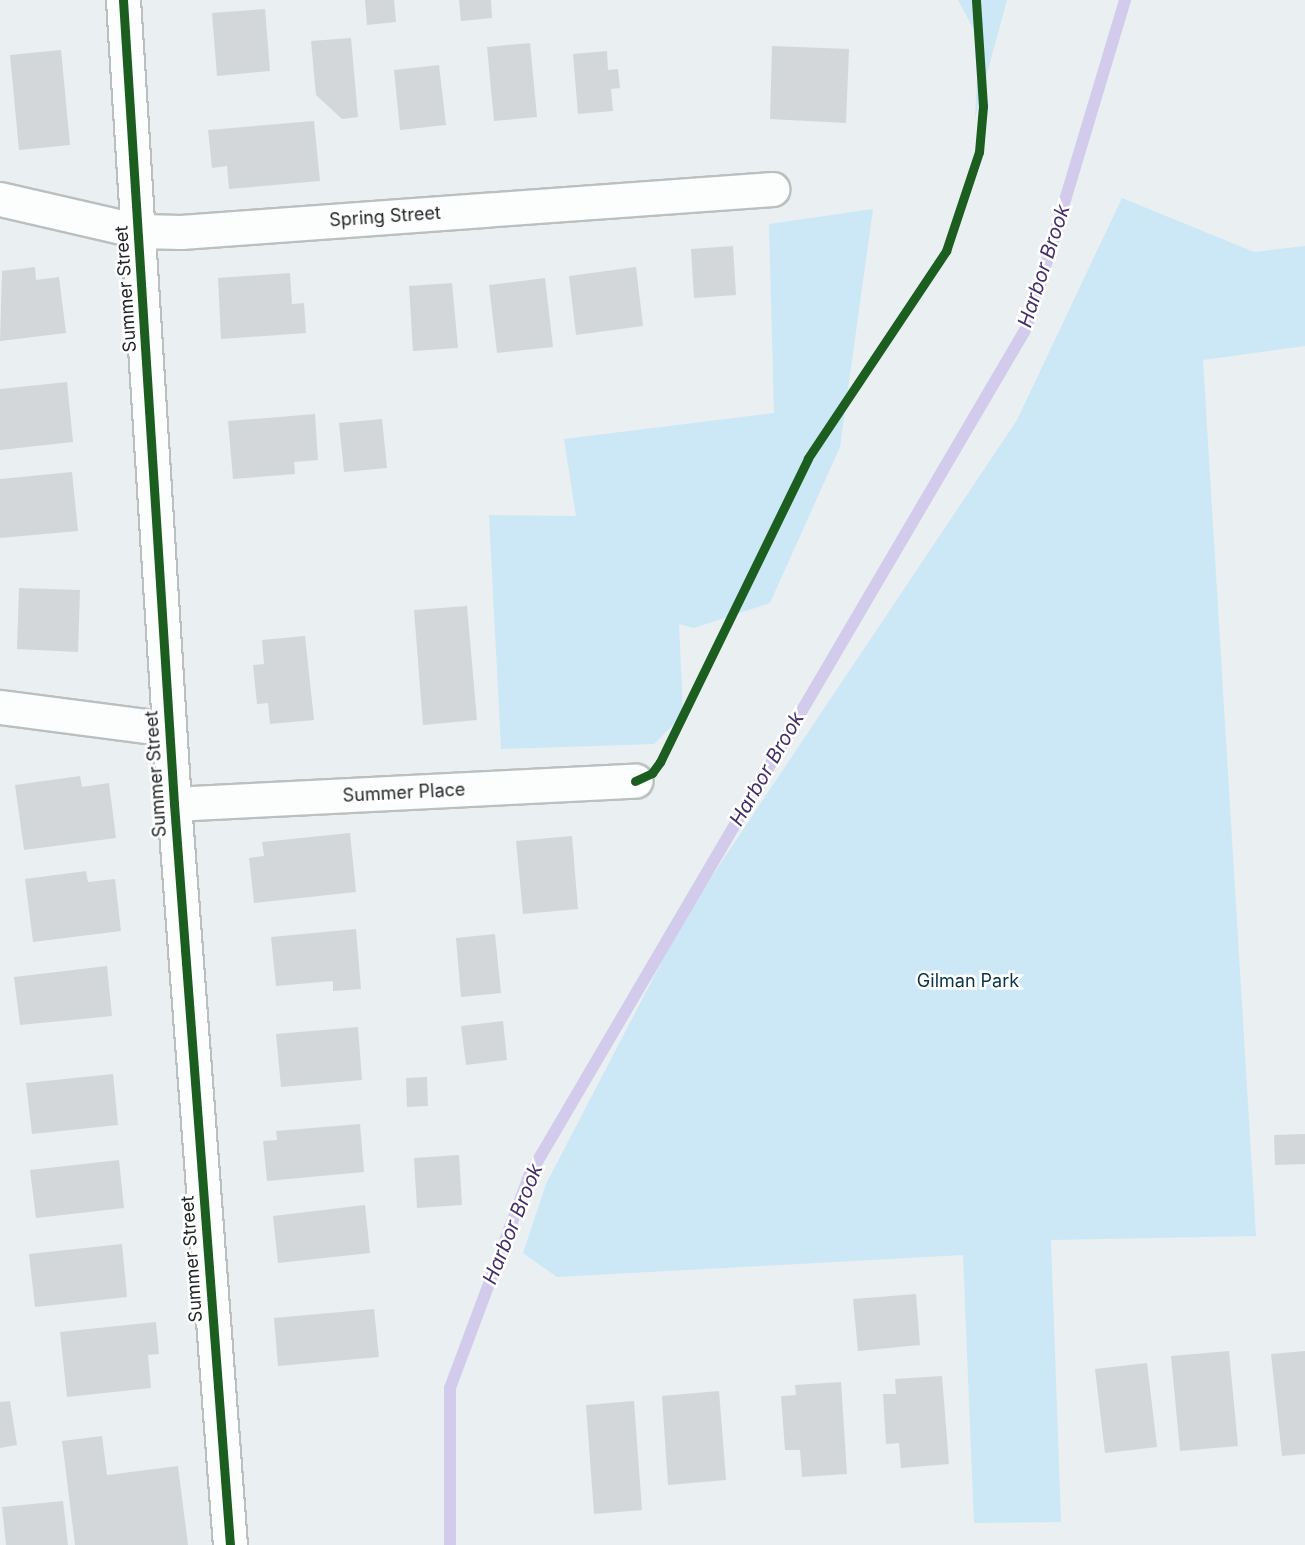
<!DOCTYPE html>
<style>
body{margin:0}
#map{position:relative;width:1305px;height:1545px;overflow:hidden;background:#eaeff2;font-family:Inter,sans-serif}
div>[style]{position:absolute}
[style*='--x']{left:calc(var(--x)*1px);top:calc(var(--y)*1px);width:calc(var(--w)*1px);rotate:calc(var(--a)*1deg)}
.green>*{inset:0;background:#cce7f6}
.stream>*{height:12px;margin:-6px;padding:0 6px;transform-origin:6px;border-radius:6px;background:#d2cbec}
.building>*{inset:0;background:#d3d7da}
.roads{filter:drop-shadow(2px 0 #bbbfc0) drop-shadow(-2px 0 #bbbfc0) drop-shadow(0 2px #bbbfc0) drop-shadow(0 -2px #bbbfc0)}
.minor>*{height:33px;margin:-16.5px;padding:0 16.5px;transform-origin:16.5px;border-radius:16.5px;background:#fcfdfd}
.cycleway>*{height:9px;margin:-4.5px;padding:0 4.5px;transform-origin:4.5px;border-radius:4.5px;background:#1b5e20}
span{translate:-50% -50%;white-space:nowrap;text-align:center;line-height:1.15;-webkit-text-stroke:5px #fff;paint-order:stroke}
.street-label{font-size:18px;color:#212527}
.park-label{font-size:18px;color:#063448}
.water-label{font-size:20px;color:#433069;font-style:italic}
</style>
<div id="map">
<div class="green">
<div style="clip-path:polygon(958px 0,1007px 0,975px 118px,979px 39px)"></div>
<div style="clip-path:polygon(1122px 198px,1254px 252px,1305px 246px,1305px 346px,1203px 360px,1256px 1236px,1051px 1240px,1061px 1522px,974px 1523px,963px 1255px,557px 1277px,523px 1253px,546px 1184px,686px 915px,1017px 420px)"></div>
<div style="clip-path:polygon(873px 209px,840px 447px,770px 603px,694px 628px,679px 624px,683px 715px,654px 744px,501px 749px,489px 515px,576px 516px,564px 439px,774px 413px,769px 224px)"></div>
</div>
<div class="stream">
<div style="--x:450;--y:1545;--w:157;--a:-90"></div>
<div style="--x:450;--y:1388;--w:228;--a:-69.5"></div>
<div style="--x:530;--y:1174;--w:982;--a:-59.6"></div>
<div style="--x:1027;--y:327;--w:341;--a:-73.3"></div>
</div>
<div class="building">
<div style="clip-path:polygon(365px 0,394px 0,396px 22px,367px 25px)"></div>
<div style="clip-path:polygon(459px 0,491px 0,492px 18px,461px 21px)"></div>
<div style="clip-path:polygon(265px 9px,270px 71px,217px 76px,212px 13px)"></div>
<div style="clip-path:polygon(351px 38px,358px 117px,342px 119px,316px 95px,311px 41px)"></div>
<div style="clip-path:polygon(530px 43px,537px 117px,494px 121px,487px 47px)"></div>
<div style="clip-path:polygon(772px 46px,849px 49px,846px 123px,770px 119px)"></div>
<div style="clip-path:polygon(61px 50px,70px 145px,19px 150px,10px 55px)"></div>
<div style="clip-path:polygon(607px 51px,608px 70px,618px 69px,620px 88px,611px 89px,613px 111px,578px 114px,573px 54px)"></div>
<div style="clip-path:polygon(439px 65px,446px 125px,400px 130px,394px 70px)"></div>
<div style="clip-path:polygon(314px 121px,320px 181px,229px 189px,227px 166px,212px 168px,208px 130px)"></div>
<div style="clip-path:polygon(733px 246px,736px 295px,694px 298px,691px 249px)"></div>
<div style="clip-path:polygon(35px 267px,36px 280px,59px 277px,66px 333px,0 341px,2px 271px)"></div>
<div style="clip-path:polygon(636px 267px,643px 326px,576px 335px,569px 276px)"></div>
<div style="clip-path:polygon(290px 273px,292px 304px,304px 303px,306px 333px,221px 339px,218px 278px)"></div>
<div style="clip-path:polygon(545px 278px,553px 347px,497px 353px,489px 285px)"></div>
<div style="clip-path:polygon(452px 283px,458px 348px,413px 351px,409px 286px)"></div>
<div style="clip-path:polygon(67px 382px,73px 442px,0 450px,0 389px)"></div>
<div style="clip-path:polygon(315px 414px,318px 460px,294px 462px,295px 474px,233px 479px,228px 421px)"></div>
<div style="clip-path:polygon(382px 419px,387px 468px,344px 472px,339px 423px)"></div>
<div style="clip-path:polygon(72px 472px,78px 531px,0 538px,0 479px)"></div>
<div style="clip-path:polygon(19px 588px,80px 590px,78px 652px,17px 649px)"></div>
<div style="clip-path:polygon(467px 606px,477px 720px,423px 725px,414px 610px)"></div>
<div style="clip-path:polygon(305px 636px,314px 720px,270px 724px,268px 703px,257px 704px,253px 665px,264px 664px,262px 640px)"></div>
<div style="clip-path:polygon(80px 776px,82px 787px,109px 783px,116px 838px,24px 850px,15px 785px)"></div>
<div style="clip-path:polygon(350px 833px,356px 892px,254px 903px,249px 858px,264px 856px,262px 842px)"></div>
<div style="clip-path:polygon(572px 836px,578px 909px,523px 914px,516px 841px)"></div>
<div style="clip-path:polygon(86px 871px,88px 882px,115px 879px,121px 931px,33px 942px,25px 879px)"></div>
<div style="clip-path:polygon(356px 929px,361px 989px,333px 991px,333px 981px,276px 986px,271px 937px)"></div>
<div style="clip-path:polygon(495px 934px,501px 993px,461px 997px,456px 938px)"></div>
<div style="clip-path:polygon(107px 966px,112px 1016px,20px 1025px,14px 977px)"></div>
<div style="clip-path:polygon(503px 1021px,507px 1060px,466px 1065px,461px 1026px)"></div>
<div style="clip-path:polygon(358px 1027px,362px 1080px,281px 1087px,276px 1034px)"></div>
<div style="clip-path:polygon(113px 1074px,118px 1125px,32px 1134px,26px 1083px)"></div>
<div style="clip-path:polygon(427px 1077px,428px 1106px,407px 1107px,406px 1078px)"></div>
<div style="clip-path:polygon(360px 1124px,364px 1172px,267px 1181px,263px 1141px,277px 1140px,276px 1131px)"></div>
<div style="clip-path:polygon(1305px 1134px,1305px 1164px,1275px 1165px,1274px 1135px)"></div>
<div style="clip-path:polygon(459px 1155px,462px 1205px,417px 1208px,414px 1158px)"></div>
<div style="clip-path:polygon(119px 1160px,124px 1208px,36px 1218px,30px 1170px)"></div>
<div style="clip-path:polygon(365px 1205px,370px 1253px,278px 1263px,273px 1216px)"></div>
<div style="clip-path:polygon(122px 1244px,127px 1297px,35px 1307px,29px 1254px)"></div>
<div style="clip-path:polygon(916px 1294px,920px 1345px,858px 1351px,853px 1299px)"></div>
<div style="clip-path:polygon(374px 1309px,379px 1357px,278px 1366px,274px 1318px)"></div>
<div style="clip-path:polygon(156px 1322px,159px 1354px,148px 1355px,151px 1388px,67px 1397px,60px 1332px)"></div>
<div style="clip-path:polygon(1229px 1351px,1238px 1446px,1180px 1451px,1171px 1356px)"></div>
<div style="clip-path:polygon(1305px 1351px,1305px 1454px,1282px 1456px,1271px 1354px)"></div>
<div style="clip-path:polygon(1147px 1363px,1157px 1447px,1105px 1453px,1095px 1369px)"></div>
<div style="clip-path:polygon(942px 1376px,949px 1464px,901px 1468px,899px 1443px,886px 1444px,883px 1394px,896px 1394px,895px 1379px)"></div>
<div style="clip-path:polygon(841px 1382px,847px 1474px,802px 1477px,800px 1450px,785px 1450px,781px 1396px,796px 1395px,795px 1385px)"></div>
<div style="clip-path:polygon(719px 1391px,726px 1480px,668px 1485px,662px 1396px)"></div>
<div style="clip-path:polygon(10px 1401px,17px 1445px,0 1448px,0 1402px)"></div>
<div style="clip-path:polygon(634px 1401px,642px 1510px,594px 1514px,586px 1405px)"></div>
<div style="clip-path:polygon(102px 1436px,107px 1475px,178px 1466px,188px 1545px,75px 1545px,62px 1441px)"></div>
<div style="clip-path:polygon(63px 1501px,68px 1545px,6px 1545px,2px 1507px)"></div>
</div>
<div class="roads">
<div class="minor">
<div style="--x:123;--y:0;--w:806;--a:86.37"></div>
<div style="--x:174;--y:804;--w:743;--a:85.68"></div>
<div style="--x:0;--y:199;--w:143;--a:13"></div>
<div style="--x:139;--y:231;--w:42;--a:1.4"></div>
<div style="--x:181;--y:232;--w:593;--a:-4.16"></div>
<div style="--x:0;--y:707;--w:170;--a:7.4"></div>
<div style="--x:174;--y:804;--w:462;--a:-2.9"></div>
</div>
</div>
<div class="cycleway">
<div style="--x:123;--y:0;--w:806;--a:86.37"></div>
<div style="--x:174;--y:804;--w:743;--a:85.68"></div>
<div style="--x:635;--y:781;--w:19;--a:-25"></div>
<div style="--x:652;--y:773;--w:14;--a:-54"></div>
<div style="--x:660;--y:762;--w:338;--a:-64"></div>
<div style="--x:808;--y:458;--w:249;--a:-56.3"></div>
<div style="--x:946;--y:251;--w:104;--a:-71.6"></div>
<div style="--x:979;--y:152;--w:46;--a:-85"></div>
<div style="--x:983;--y:106;--w:106;--a:-93.8"></div>
</div>
<div class="street-label">
<span style="left:385px;top:217px;rotate:-4deg">Spring Street</span>
<span style="left:126px;top:289px;rotate:-94deg">Summer Street</span>
<span style="left:156px;top:774px;rotate:-94deg">Summer Street</span>
<span style="left:404px;top:793px;rotate:-3deg">Summer Place</span>
<span style="left:192px;top:1259px;rotate:-94deg">Summer Street</span>
</div>
<div class="park-label">
<span style="left:968px;top:981px">Gilman Park</span>
</div>
<div class="water-label">
<span style="left:1044px;top:266px;rotate:-72deg">Harbor Brook</span>
<span style="left:767px;top:769px;rotate:-60deg">Harbor Brook</span>
<span style="left:513px;top:1224px;rotate:-68deg">Harbor Brook</span>
</div>
</div>
